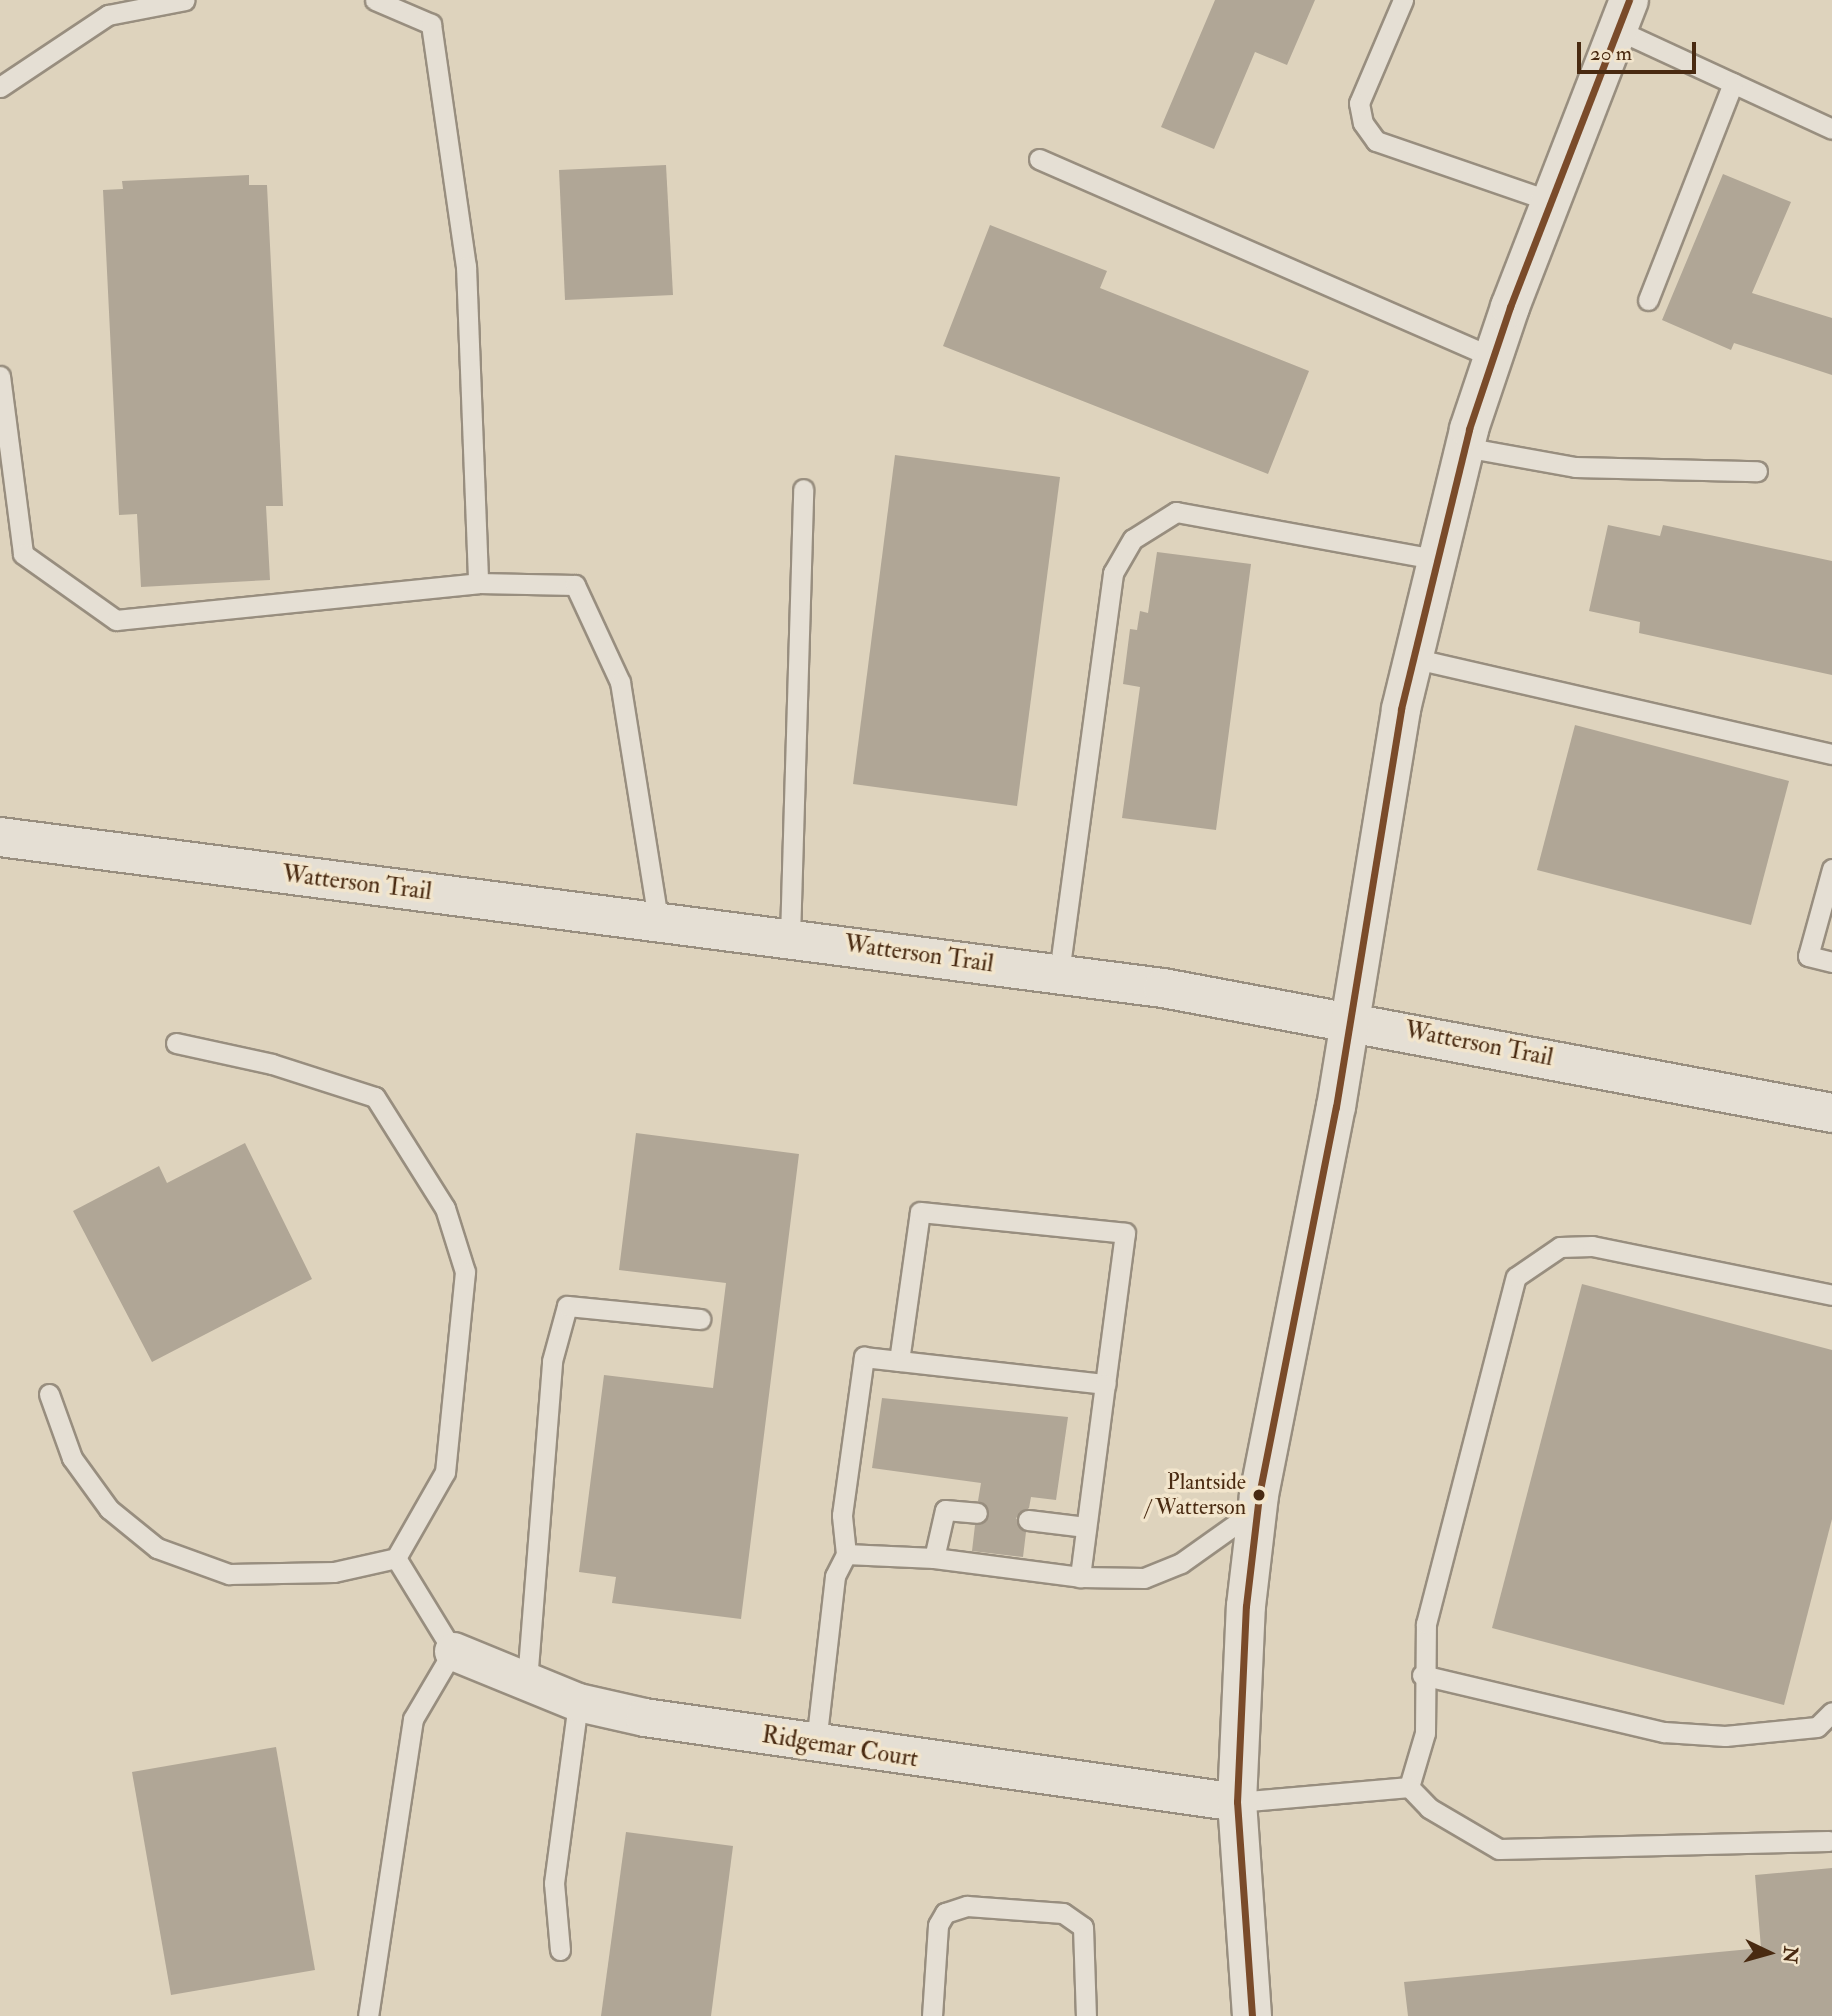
<!DOCTYPE html>
<style>
body{margin:0}
#map{position:relative;width:1832px;height:2016px;overflow:hidden;background:#ded3bd;font-family:"IM FELL Double Pica",serif}
div>[style]{position:absolute}
[style*='--x']{left:calc(var(--x)*1px);top:calc(var(--y)*1px);width:calc(var(--w)*1px);rotate:calc(var(--a)*1deg)}
.building>*{inset:0;background:#b0a696}
.roads{filter:drop-shadow(2px 0 #988e7f) drop-shadow(-2px 0 #988e7f) drop-shadow(0 2px #988e7f) drop-shadow(0 -2px #988e7f)}
.lane>*{height:19px;margin:-9.5px;padding:0 9.5px;transform-origin:9.5px;border-radius:9.5px;background:#e5dfd4}
.street>*{height:37px;margin:-18.5px;padding:0 18.5px;transform-origin:18.5px;border-radius:18.5px;background:#e5dfd4}
.secondary>*{height:38px;margin:-19px;padding:0 19px;transform-origin:19px;border-radius:19px;background:#e5dfd4}
.bus-1>*{height:7px;margin:-3.5px;padding:0 3.5px;transform-origin:3.5px;border-radius:3.5px;background:#7a4b2a}
.dots>*{width:19px;height:19px;translate:-50% -50%;box-sizing:border-box;border:4px solid #f2e5cc;border-radius:50%}
span{translate:-50% -50%;white-space:nowrap;text-align:center;line-height:1.15;-webkit-text-stroke:7px #f2e5cc;paint-order:stroke}
.bus-label{font-size:22px;color:#492a11}
.right{translate:-100% -50%;text-align:right}
.street-label{font-size:24px;color:#492a11}
.north{position:absolute;left:1734px;top:1918px;width:70px;height:70px;-webkit-text-stroke:5px #f2e5cc;paint-order:stroke;rotate:95deg;font-size:19px;font-weight:700;line-height:28px;text-align:center;color:#492a11}
.north::after{content:'';display:block;margin:auto;width:24px;height:32px;background:#492a11;clip-path:polygon(50% 0,100% 100%,50% 72%,0 100%)}
.scale{position:absolute;left:1577px;top:42px;width:119px;height:32px;box-sizing:border-box;border:4px solid #492a11;border-top:0;padding-left:9px;font-size:21px;line-height:24px;white-space:nowrap;color:#492a11;-webkit-text-stroke:5px #f2e5cc;paint-order:stroke}
</style>
<div id="map">
<div class="building">
<div style="clip-path:polygon(1215px 0,1315px 0,1287px 65px,1255px 52px,1214px 149px,1161px 127px)"></div>
<div style="clip-path:polygon(666px 165px,673px 295px,565px 300px,559px 170px)"></div>
<div style="clip-path:polygon(1723px 174px,1791px 202px,1752px 293px,1832px 318px,1832px 375px,1734px 343px,1731px 350px,1662px 320px)"></div>
<div style="clip-path:polygon(249px 175px,249px 185px,267px 185px,283px 506px,266px 506px,270px 580px,141px 587px,137px 514px,119px 515px,103px 190px,123px 189px,122px 181px)"></div>
<div style="clip-path:polygon(990px 225px,1107px 271px,1100px 288px,1309px 371px,1268px 474px,943px 346px)"></div>
<div style="clip-path:polygon(895px 455px,1060px 477px,1017px 806px,853px 784px)"></div>
<div style="clip-path:polygon(1608px 525px,1660px 536px,1663px 525px,1832px 561px,1832px 675px,1639px 633px,1640px 622px,1589px 611px)"></div>
<div style="clip-path:polygon(1157px 552px,1251px 564px,1216px 830px,1122px 818px,1140px 687px,1123px 684px,1130px 629px,1137px 630px,1140px 611px,1148px 613px)"></div>
<div style="clip-path:polygon(1575px 725px,1789px 781px,1751px 925px,1537px 870px)"></div>
<div style="clip-path:polygon(636px 1133px,799px 1154px,741px 1619px,612px 1603px,616px 1577px,579px 1572px,604px 1375px,713px 1388px,726px 1283px,619px 1270px)"></div>
<div style="clip-path:polygon(245px 1143px,312px 1279px,152px 1362px,73px 1211px,159px 1166px,167px 1183px)"></div>
<div style="clip-path:polygon(1582px 1284px,1832px 1350px,1832px 1519px,1784px 1705px,1492px 1628px)"></div>
<div style="clip-path:polygon(882px 1398px,1068px 1417px,1056px 1500px,1031px 1497px,1029px 1508px,1016px 1518px,1026px 1532px,1023px 1557px,972px 1551px,975px 1525px,989px 1515px,978px 1501px,981px 1483px,872px 1468px)"></div>
<div style="clip-path:polygon(276px 1747px,315px 1970px,171px 1995px,132px 1772px)"></div>
<div style="clip-path:polygon(626px 1832px,733px 1846px,711px 2016px,601px 2016px)"></div>
<div style="clip-path:polygon(1832px 1868px,1832px 2016px,1408px 2016px,1404px 1982px,1761px 1948px,1755px 1875px)"></div>
</div>
<div class="roads">
<div class="lane">
<div style="--x:375;--y:0;--w:61;--a:23.2"></div>
<div style="--x:431;--y:24;--w:245;--a:81.8"></div>
<div style="--x:466;--y:266;--w:317;--a:87.8"></div>
<div style="--x:1403;--y:0;--w:112;--a:113.1"></div>
<div style="--x:1359;--y:103;--w:20;--a:79"></div>
<div style="--x:1363;--y:123;--w:22;--a:54"></div>
<div style="--x:1376;--y:141;--w:184;--a:19"></div>
<div style="--x:1616;--y:29;--w:238;--a:24.8"></div>
<div style="--x:0;--y:87;--w:130;--a:-33.7"></div>
<div style="--x:108;--y:15;--w:78;--a:-11"></div>
<div style="--x:1039;--y:159;--w:495;--a:23.6"></div>
<div style="--x:1648;--y:300;--w:233;--a:-68.6"></div>
<div style="--x:0;--y:376;--w:179;--a:82.6"></div>
<div style="--x:23;--y:554;--w:114;--a:35.4"></div>
<div style="--x:116;--y:620;--w:364;--a:-5.8"></div>
<div style="--x:478;--y:583;--w:97;--a:1.2"></div>
<div style="--x:575;--y:585;--w:107;--a:65.1"></div>
<div style="--x:620;--y:682;--w:241;--a:80.9"></div>
<div style="--x:1464;--y:447;--w:113;--a:10.2"></div>
<div style="--x:1575;--y:467;--w:182;--a:1.3"></div>
<div style="--x:1412;--y:658;--w:431;--a:12.9"></div>
<div style="--x:1832;--y:869;--w:90;--a:105.4"></div>
<div style="--x:1808;--y:956;--w:25;--a:14"></div>
<div style="--x:790;--y:937;--w:448;--a:-88.3"></div>
<div style="--x:1059;--y:973;--w:404;--a:-82.3"></div>
<div style="--x:1113;--y:573;--w:39;--a:-60"></div>
<div style="--x:1133;--y:539;--w:51;--a:-32.1"></div>
<div style="--x:1176;--y:512;--w:262;--a:10.3"></div>
<div style="--x:176;--y:1043;--w:98;--a:12.3"></div>
<div style="--x:272;--y:1064;--w:108;--a:17.8"></div>
<div style="--x:375;--y:1097;--w:131;--a:57.8"></div>
<div style="--x:445;--y:1208;--w:67;--a:72.6"></div>
<div style="--x:465;--y:1272;--w:201;--a:95.7"></div>
<div style="--x:445;--y:1472;--w:99;--a:119.7"></div>
<div style="--x:396;--y:1558;--w:109;--a:58.5"></div>
<div style="--x:453;--y:1651;--w:79;--a:120.5"></div>
<div style="--x:413;--y:1719;--w:300;--a:98.6"></div>
<div style="--x:899;--y:1361;--w:150;--a:-82"></div>
<div style="--x:920;--y:1212;--w:206;--a:5.8"></div>
<div style="--x:1125;--y:1233;--w:152;--a:97.5"></div>
<div style="--x:49;--y:1394;--w:68;--a:70.2"></div>
<div style="--x:72;--y:1458;--w:63;--a:54"></div>
<div style="--x:109;--y:1509;--w:62;--a:39.1"></div>
<div style="--x:157;--y:1548;--w:77;--a:19.9"></div>
<div style="--x:229;--y:1574;--w:105;--a:-1.1"></div>
<div style="--x:334;--y:1572;--w:64;--a:-12.7"></div>
<div style="--x:1028;--y:1520;--w:58;--a:6.9"></div>
<div style="--x:846;--y:1554;--w:39;--a:-96"></div>
<div style="--x:842;--y:1515;--w:160;--a:-82.1"></div>
<div style="--x:864;--y:1357;--w:243;--a:6.4"></div>
<div style="--x:1105;--y:1384;--w:195;--a:97.4"></div>
<div style="--x:934;--y:1558;--w:49;--a:-77.1"></div>
<div style="--x:945;--y:1510;--w:32;--a:5"></div>
<div style="--x:1422;--y:1675;--w:249;--a:13.3"></div>
<div style="--x:1664;--y:1732;--w:61;--a:3.8"></div>
<div style="--x:1725;--y:1736;--w:92;--a:-5.6"></div>
<div style="--x:1817;--y:1727;--w:21;--a:-45"></div>
<div style="--x:527;--y:1681;--w:321;--a:-85.5"></div>
<div style="--x:552;--y:1361;--w:57;--a:-74.7"></div>
<div style="--x:567;--y:1306;--w:134;--a:5.6"></div>
<div style="--x:816;--y:1743;--w:168;--a:-83.5"></div>
<div style="--x:835;--y:1576;--w:25;--a:-63"></div>
<div style="--x:846;--y:1554;--w:88;--a:2.6"></div>
<div style="--x:934;--y:1558;--w:147;--a:7.4"></div>
<div style="--x:1080;--y:1577;--w:64;--a:0.9"></div>
<div style="--x:1144;--y:1578;--w:40;--a:-22"></div>
<div style="--x:1181;--y:1563;--w:93;--a:-35.4"></div>
<div style="--x:1409;--y:1787;--w:56;--a:-73.5"></div>
<div style="--x:1425;--y:1733;--w:109;--a:-89.5"></div>
<div style="--x:1426;--y:1624;--w:358;--a:-75.5"></div>
<div style="--x:1516;--y:1277;--w:53;--a:-34.3"></div>
<div style="--x:1560;--y:1247;--w:32;--a:-2"></div>
<div style="--x:1592;--y:1246;--w:245;--a:11.5"></div>
<div style="--x:1237;--y:1802;--w:173;--a:-5"></div>
<div style="--x:1409;--y:1787;--w:29;--a:46"></div>
<div style="--x:1429;--y:1808;--w:81;--a:30.4"></div>
<div style="--x:1499;--y:1849;--w:330;--a:-1.4"></div>
<div style="--x:560;--y:1950;--w:67;--a:-95.1"></div>
<div style="--x:554;--y:1883;--w:183;--a:-82.4"></div>
<div style="--x:932;--y:2016;--w:91;--a:-86.2"></div>
<div style="--x:938;--y:1925;--w:14;--a:-60"></div>
<div style="--x:945;--y:1913;--w:23;--a:-18"></div>
<div style="--x:967;--y:1906;--w:96;--a:4.2"></div>
<div style="--x:1063;--y:1913;--w:24;--a:35"></div>
<div style="--x:1083;--y:1927;--w:89;--a:88.1"></div>
</div>
<div class="street">
<div style="--x:453;--y:1651;--w:135;--a:22.2"></div>
<div style="--x:578;--y:1702;--w:68;--a:12.8"></div>
<div style="--x:644;--y:1717;--w:599;--a:8.16"></div>
</div>
<div class="secondary">
<div style="--x:0;--y:837;--w:1173;--a:7.4"></div>
<div style="--x:1163;--y:988;--w:681;--a:10.58"></div>
<div style="--x:1252;--y:2016;--w:215;--a:-94"></div>
<div style="--x:1237;--y:1802;--w:196;--a:-87.4"></div>
<div style="--x:1246;--y:1606;--w:112;--a:-83.3"></div>
<div style="--x:1259;--y:1495;--w:396;--a:-78.8"></div>
<div style="--x:1336;--y:1107;--w:403;--a:-80.7"></div>
<div style="--x:1401;--y:709;--w:288;--a:-76.3"></div>
<div style="--x:1469;--y:429;--w:129;--a:-71.4"></div>
<div style="--x:1510;--y:307;--w:329;--a:-68.8"></div>
</div>
</div>
<div class="bus-1">
<div style="--x:1252;--y:2016;--w:215;--a:-94"></div>
<div style="--x:1237;--y:1802;--w:196;--a:-87.4"></div>
<div style="--x:1246;--y:1606;--w:112;--a:-83.3"></div>
<div style="--x:1259;--y:1495;--w:396;--a:-78.8"></div>
<div style="--x:1336;--y:1107;--w:403;--a:-80.7"></div>
<div style="--x:1401;--y:709;--w:288;--a:-76.3"></div>
<div style="--x:1469;--y:429;--w:129;--a:-71.4"></div>
<div style="--x:1510;--y:307;--w:329;--a:-68.8"></div>
</div>
<div class="dots">
<div style="left:1259px;top:1495px;background:#492a11"></div>
</div>
<div class="bus-label">
<span class="right" style="left:1246px;top:1495px">Plantside<br>/ Watterson</span>
</div>
<div class="street-label">
<span style="left:357px;top:883px;rotate:7deg">Watterson Trail</span>
<span style="left:919px;top:954px;rotate:8deg">Watterson Trail</span>
<span style="left:1479px;top:1044px;rotate:11deg">Watterson Trail</span>
<span style="left:840px;top:1747px;rotate:9deg">Ridgemar Court</span>
</div>
<div class="north">N</div>
<div class="scale">20 m</div>
</div>
